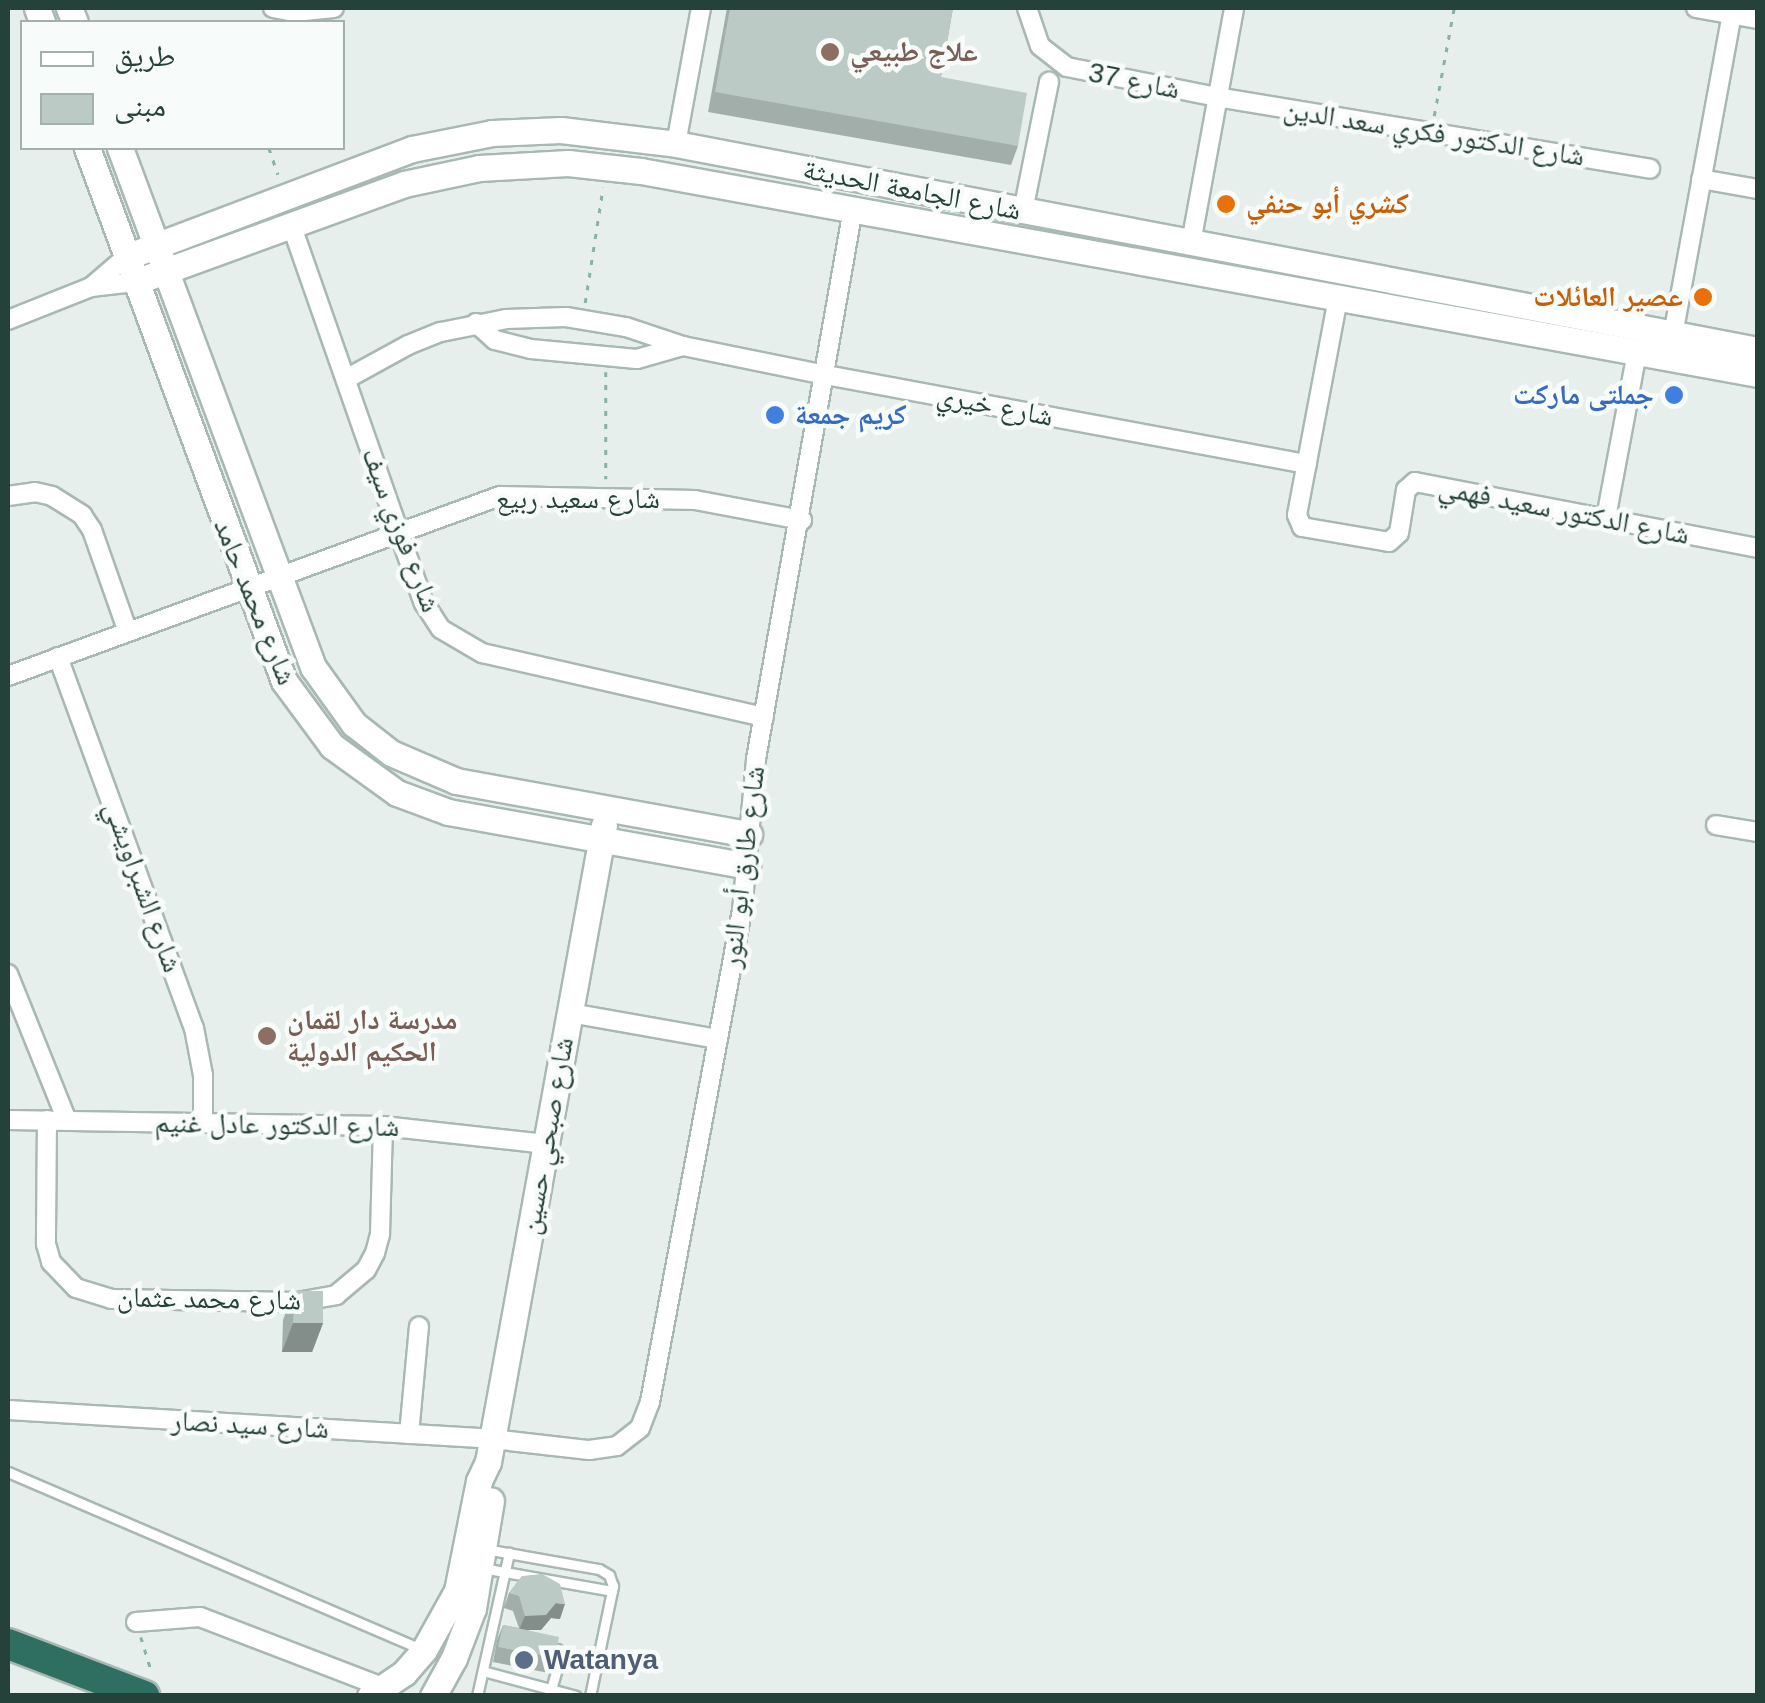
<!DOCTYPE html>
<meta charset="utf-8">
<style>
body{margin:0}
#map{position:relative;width:1765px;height:1703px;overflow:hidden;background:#e6efeb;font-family:Helvetica,"Noto Naskh Arabic",sans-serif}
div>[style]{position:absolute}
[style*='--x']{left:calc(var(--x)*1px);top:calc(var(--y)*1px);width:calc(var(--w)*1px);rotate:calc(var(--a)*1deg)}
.path>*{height:2.5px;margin-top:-1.25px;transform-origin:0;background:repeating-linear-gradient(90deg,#86b3a5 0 5px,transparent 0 13px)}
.roads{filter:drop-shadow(2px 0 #a8b8b2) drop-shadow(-2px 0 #a8b8b2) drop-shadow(0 2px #a8b8b2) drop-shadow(0 -2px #a8b8b2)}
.lane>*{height:9px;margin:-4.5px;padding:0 4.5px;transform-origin:4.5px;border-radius:4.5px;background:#fff}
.street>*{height:18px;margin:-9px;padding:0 9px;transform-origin:9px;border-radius:9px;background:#fff}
.secondary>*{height:25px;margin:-12.5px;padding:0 12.5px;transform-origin:12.5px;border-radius:12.5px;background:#fff}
.highway>*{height:30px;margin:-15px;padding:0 15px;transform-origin:15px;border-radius:15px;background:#2f6f62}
.wall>*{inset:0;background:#a1aea9}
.shaded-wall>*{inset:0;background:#838d89}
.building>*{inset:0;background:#bbcac4}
.dots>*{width:28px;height:28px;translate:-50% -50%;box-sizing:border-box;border:5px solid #f7fbf9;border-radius:50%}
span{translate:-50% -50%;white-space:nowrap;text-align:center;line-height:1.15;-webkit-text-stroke:9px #f7fbf9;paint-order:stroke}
.education-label{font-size:28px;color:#785e54;font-weight:700}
.left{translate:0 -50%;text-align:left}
.street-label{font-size:28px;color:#24423a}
.food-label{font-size:28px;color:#c56008;font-weight:700}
.right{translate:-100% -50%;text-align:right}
.shop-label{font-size:28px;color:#366cbe;font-weight:700}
.service-label{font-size:28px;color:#4e5e75;font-weight:700}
.frame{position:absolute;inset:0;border:10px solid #24423a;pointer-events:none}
.legend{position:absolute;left:20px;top:20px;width:325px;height:130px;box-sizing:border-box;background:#f7fbf9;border:2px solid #a3b1ad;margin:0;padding:12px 18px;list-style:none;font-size:30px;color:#24423a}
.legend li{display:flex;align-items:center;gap:20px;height:50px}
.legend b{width:50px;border:2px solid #a3b1ad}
</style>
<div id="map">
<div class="path">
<div style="--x:1434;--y:116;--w:110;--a:-79.5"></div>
<div style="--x:269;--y:148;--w:28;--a:71"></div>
<div style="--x:585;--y:303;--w:117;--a:-81.2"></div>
<div style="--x:606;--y:372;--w:107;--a:90"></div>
<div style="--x:141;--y:1637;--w:37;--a:73"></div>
</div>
<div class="roads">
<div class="lane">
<div style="--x:8;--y:1472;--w:447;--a:23.2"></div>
<div style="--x:485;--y:1549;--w:116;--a:10"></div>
<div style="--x:599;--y:1569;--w:12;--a:31"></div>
<div style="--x:609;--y:1575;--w:12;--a:70"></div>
<div style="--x:613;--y:1586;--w:112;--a:101.8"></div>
<div style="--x:482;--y:1568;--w:132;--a:10"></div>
<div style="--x:545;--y:1646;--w:12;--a:14"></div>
<div style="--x:557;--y:1649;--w:7;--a:56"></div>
<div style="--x:561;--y:1655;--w:43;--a:106.3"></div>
<div style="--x:483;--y:1671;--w:96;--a:15"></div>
<div style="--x:477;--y:1696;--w:147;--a:-77.4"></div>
</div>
<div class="street">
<div style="--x:273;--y:8;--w:21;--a:11"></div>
<div style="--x:294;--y:12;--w:40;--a:-5.7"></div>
<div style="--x:1027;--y:8;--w:40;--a:71.1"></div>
<div style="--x:1040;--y:46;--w:34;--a:38"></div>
<div style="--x:1067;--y:67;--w:153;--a:11.3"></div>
<div style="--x:1217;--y:97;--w:439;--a:9.4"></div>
<div style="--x:1696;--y:8;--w:63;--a:10.1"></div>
<div style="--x:676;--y:144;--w:138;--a:-79.6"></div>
<div style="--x:1701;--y:179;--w:58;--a:10"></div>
<div style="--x:1023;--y:211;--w:132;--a:-78.6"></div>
<div style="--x:291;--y:224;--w:402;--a:70.7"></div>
<div style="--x:424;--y:603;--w:31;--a:57"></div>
<div style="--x:441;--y:629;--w:48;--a:30.3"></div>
<div style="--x:482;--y:653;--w:289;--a:12.8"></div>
<div style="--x:1191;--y:243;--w:239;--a:-79.6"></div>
<div style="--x:91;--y:287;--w:46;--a:-40.6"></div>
<div style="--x:1338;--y:298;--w:221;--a:100.7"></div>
<div style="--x:1297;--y:515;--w:13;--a:67"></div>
<div style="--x:1302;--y:527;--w:88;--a:9.8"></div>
<div style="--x:1389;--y:542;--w:13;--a:-42"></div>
<div style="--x:1399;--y:533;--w:44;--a:-80.8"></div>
<div style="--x:1406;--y:490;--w:12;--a:-42"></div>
<div style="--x:1415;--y:482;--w:349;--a:10.9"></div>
<div style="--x:8;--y:320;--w:89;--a:-21.7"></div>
<div style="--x:91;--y:287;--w:44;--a:-6.5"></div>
<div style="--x:476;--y:323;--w:25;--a:42"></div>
<div style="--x:495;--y:340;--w:37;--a:14"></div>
<div style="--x:531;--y:349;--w:106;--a:5.4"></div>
<div style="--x:637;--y:359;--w:48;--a:-15.8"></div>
<div style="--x:1673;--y:335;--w:332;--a:-79.6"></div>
<div style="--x:346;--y:379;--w:71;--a:-28.7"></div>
<div style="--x:408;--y:345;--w:35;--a:-22"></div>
<div style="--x:441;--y:332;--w:66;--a:-11.3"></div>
<div style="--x:506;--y:319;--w:60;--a:-1.9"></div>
<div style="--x:566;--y:317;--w:61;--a:9.5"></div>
<div style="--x:626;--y:327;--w:60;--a:18.4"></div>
<div style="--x:683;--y:346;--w:146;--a:11.5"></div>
<div style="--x:826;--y:375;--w:489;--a:10.5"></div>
<div style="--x:8;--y:496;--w:27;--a:-8"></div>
<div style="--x:35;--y:492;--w:17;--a:13"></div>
<div style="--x:52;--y:496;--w:36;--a:32"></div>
<div style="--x:82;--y:515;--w:18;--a:56"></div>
<div style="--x:92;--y:530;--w:108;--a:70.6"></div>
<div style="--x:1606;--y:518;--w:168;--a:-79.4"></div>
<div style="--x:58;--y:657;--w:395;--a:69.9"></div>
<div style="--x:194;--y:1028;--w:48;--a:79.2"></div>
<div style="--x:203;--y:1075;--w:48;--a:90"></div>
<div style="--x:8;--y:676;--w:524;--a:-20.1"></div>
<div style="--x:500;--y:496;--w:195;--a:1.2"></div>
<div style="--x:695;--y:500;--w:109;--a:10.6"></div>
<div style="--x:1716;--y:825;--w:43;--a:9.5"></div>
<div style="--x:8;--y:974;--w:158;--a:68.1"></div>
<div style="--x:570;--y:1013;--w:150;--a:10"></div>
<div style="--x:8;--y:1120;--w:375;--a:0.9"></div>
<div style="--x:383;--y:1126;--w:164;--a:6.3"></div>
<div style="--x:47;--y:1120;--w:124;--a:90.5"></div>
<div style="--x:46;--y:1244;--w:19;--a:74"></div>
<div style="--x:51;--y:1262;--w:36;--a:46"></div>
<div style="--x:76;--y:1288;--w:37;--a:17"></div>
<div style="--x:111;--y:1299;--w:186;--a:0.9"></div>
<div style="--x:297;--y:1302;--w:40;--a:-10"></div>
<div style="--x:336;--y:1295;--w:39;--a:-40"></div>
<div style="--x:366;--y:1270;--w:19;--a:-62"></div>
<div style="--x:375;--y:1253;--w:20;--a:-75"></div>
<div style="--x:380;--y:1234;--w:108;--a:-88.4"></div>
<div style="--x:8;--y:1410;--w:485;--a:3.4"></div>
<div style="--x:492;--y:1439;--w:98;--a:6.5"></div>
<div style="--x:589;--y:1450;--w:28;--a:-8"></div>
<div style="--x:617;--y:1446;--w:29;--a:-38"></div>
<div style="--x:640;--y:1428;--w:28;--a:-69"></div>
<div style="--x:650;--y:1402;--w:500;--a:-79.4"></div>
<div style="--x:742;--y:911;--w:153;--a:-84.7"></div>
<div style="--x:756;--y:759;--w:558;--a:-80"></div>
<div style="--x:409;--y:1434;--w:108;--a:-84.7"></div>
<div style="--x:136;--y:1622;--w:64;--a:-4.5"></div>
<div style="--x:200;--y:1617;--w:195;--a:21"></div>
</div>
<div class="secondary">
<div style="--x:37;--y:8;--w:15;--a:70"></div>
<div style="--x:69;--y:8;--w:15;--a:67"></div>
<div style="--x:87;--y:148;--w:568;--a:69.72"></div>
<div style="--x:284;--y:681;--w:81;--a:53.6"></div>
<div style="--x:332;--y:746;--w:80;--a:35.9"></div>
<div style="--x:397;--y:793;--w:54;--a:20.4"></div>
<div style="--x:448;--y:812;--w:304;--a:10.2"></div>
<div style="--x:120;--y:148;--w:554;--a:69.6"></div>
<div style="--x:313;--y:667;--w:70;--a:54.3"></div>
<div style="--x:354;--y:724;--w:47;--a:38.1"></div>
<div style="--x:391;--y:753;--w:71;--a:23.3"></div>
<div style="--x:456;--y:781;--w:298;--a:10.3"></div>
<div style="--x:126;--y:257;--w:306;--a:-20.7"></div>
<div style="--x:412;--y:149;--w:82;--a:-11.3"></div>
<div style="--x:492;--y:133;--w:69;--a:-2.5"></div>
<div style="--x:561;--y:130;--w:116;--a:6.9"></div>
<div style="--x:676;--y:144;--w:1101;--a:10.78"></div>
<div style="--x:135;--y:282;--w:286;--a:-20"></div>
<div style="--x:404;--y:184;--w:77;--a:-12"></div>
<div style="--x:479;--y:168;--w:89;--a:-3.2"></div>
<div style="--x:568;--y:163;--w:73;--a:6.3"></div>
<div style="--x:641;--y:171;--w:1135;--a:10.3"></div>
<div style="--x:370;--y:1696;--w:41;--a:-34.1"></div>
<div style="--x:404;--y:1673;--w:30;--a:-49"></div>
<div style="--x:424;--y:1650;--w:68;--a:-60.8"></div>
<div style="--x:457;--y:1591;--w:112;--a:-78.7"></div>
<div style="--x:479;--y:1481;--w:21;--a:-65"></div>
<div style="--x:488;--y:1462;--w:647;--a:-79.68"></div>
<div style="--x:433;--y:1696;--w:43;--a:-61.1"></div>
<div style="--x:454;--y:1658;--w:53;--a:-69.2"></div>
<div style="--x:473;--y:1608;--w:109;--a:-80.5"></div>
</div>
<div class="highway">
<div style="--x:8;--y:1644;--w:146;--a:20.9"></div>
</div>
</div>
<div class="wall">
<div style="clip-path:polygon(727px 8px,953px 8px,941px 77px,1018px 146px,1011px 165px,708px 112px)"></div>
<div style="clip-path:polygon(294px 1291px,323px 1323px,312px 1352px,282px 1352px,283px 1320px)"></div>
<div style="clip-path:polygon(522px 1576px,560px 1619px,551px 1618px,541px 1630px,528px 1630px,555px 1658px,549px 1673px,493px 1662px,497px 1640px,503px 1625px,519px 1628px,513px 1611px,504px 1608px,509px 1593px)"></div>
</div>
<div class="shaded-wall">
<div style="clip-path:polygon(293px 1323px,323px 1323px,312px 1352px,282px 1352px)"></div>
<div style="clip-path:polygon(556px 1603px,565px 1604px,560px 1619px,551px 1618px,541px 1630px,519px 1630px,525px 1616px)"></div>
</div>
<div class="building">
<div style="clip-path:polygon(730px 8px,953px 8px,941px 77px,1027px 93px,1018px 146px,715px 92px)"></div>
<div style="clip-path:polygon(294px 1291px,323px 1291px,323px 1323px,293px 1323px)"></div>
<div style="clip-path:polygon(542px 1574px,560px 1584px,565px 1604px,556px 1603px,546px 1615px,525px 1616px,519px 1596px,509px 1593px,522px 1576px)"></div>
<div style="clip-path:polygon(503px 1625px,559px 1637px,555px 1658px,498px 1647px)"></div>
</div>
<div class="dots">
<div style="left:830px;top:52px;background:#8d6e63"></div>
<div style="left:1226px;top:204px;background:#e8710a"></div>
<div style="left:1703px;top:297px;background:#e8710a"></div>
<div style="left:1674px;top:395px;background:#3f7fe0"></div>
<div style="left:775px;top:415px;background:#3f7fe0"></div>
<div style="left:267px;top:1036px;background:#8d6e63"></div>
<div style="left:524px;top:1660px;background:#5c6f8a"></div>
</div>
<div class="education-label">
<span class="left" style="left:850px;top:52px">علاج طبيعي</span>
<span class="left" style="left:287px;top:1036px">مدرسة دار لقمان<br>الحكيم الدولية</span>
</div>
<div class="street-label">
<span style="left:1134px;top:81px;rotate:11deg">شارع 37</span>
<span style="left:1434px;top:133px;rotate:9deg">شارع الدكتور فكري سعد الدين</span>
<span style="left:912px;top:190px;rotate:11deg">شارع الجامعة الحديثة</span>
<span style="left:995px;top:406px;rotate:11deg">شارع خيري</span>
<span style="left:578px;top:499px">شارع سعيد ربيع</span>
<span style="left:1564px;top:511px;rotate:11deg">شارع الدكتور سعيد فهمي</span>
<span style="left:401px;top:530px;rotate:69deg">شارع فوزي سيف</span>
<span style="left:255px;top:602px;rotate:68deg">شارع محمد حامد</span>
<span style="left:743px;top:867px;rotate:-83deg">شارع طارق أبو النور</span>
<span style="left:143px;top:887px;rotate:70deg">شارع الشبراويشي</span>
<span style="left:277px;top:1125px;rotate:1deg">شارع الدكتور عادل غنيم</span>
<span style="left:547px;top:1136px;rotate:-80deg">شارع صبحي حسين</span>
<span style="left:209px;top:1299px;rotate:1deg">شارع محمد عثمان</span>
<span style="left:250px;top:1425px;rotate:3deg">شارع سيد نصار</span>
</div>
<div class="food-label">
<span class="left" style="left:1246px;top:204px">كشري أبو حنفي</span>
<span class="right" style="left:1683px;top:297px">عصير العائلات</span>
</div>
<div class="shop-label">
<span class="right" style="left:1654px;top:395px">جملتى ماركت</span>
<span class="left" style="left:795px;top:415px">كريم جمعة</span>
</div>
<div class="service-label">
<span class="left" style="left:544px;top:1660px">Watanya</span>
</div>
<div class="frame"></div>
<ul class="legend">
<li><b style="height:12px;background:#fff"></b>طريق</li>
<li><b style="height:28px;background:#bbcac4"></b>مبنى</li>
</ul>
</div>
